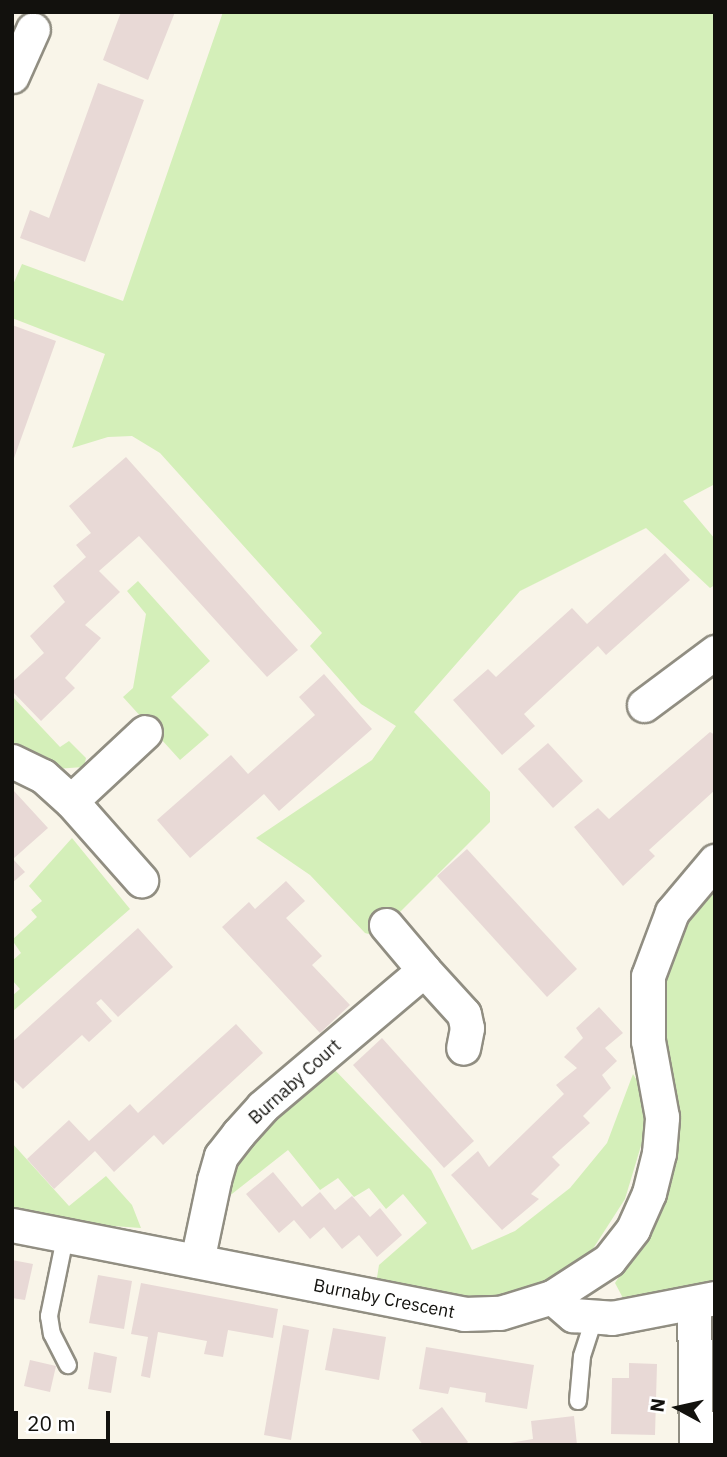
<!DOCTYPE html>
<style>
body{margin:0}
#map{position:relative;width:727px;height:1457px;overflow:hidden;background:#f9f5e9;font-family:"IBM Plex Sans",sans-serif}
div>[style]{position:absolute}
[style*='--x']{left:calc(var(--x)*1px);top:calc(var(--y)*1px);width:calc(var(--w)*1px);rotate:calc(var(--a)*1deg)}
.green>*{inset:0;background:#d4efb9}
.building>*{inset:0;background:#e8d9d6}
.roads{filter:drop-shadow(2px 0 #918e82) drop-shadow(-2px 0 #918e82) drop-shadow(0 2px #918e82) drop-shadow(0 -2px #918e82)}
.lane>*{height:16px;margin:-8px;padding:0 8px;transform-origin:8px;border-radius:8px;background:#fff}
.street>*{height:33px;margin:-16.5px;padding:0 16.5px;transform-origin:16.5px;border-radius:16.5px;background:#fff}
span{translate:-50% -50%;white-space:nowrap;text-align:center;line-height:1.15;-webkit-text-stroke:6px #fff;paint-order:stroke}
.street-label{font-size:18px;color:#12110d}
.frame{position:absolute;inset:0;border:14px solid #12110d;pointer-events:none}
.north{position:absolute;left:643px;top:1373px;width:70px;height:70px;-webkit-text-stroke:5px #fff;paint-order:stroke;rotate:278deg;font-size:19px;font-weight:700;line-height:28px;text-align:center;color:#12110d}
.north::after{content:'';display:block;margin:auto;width:24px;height:32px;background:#12110d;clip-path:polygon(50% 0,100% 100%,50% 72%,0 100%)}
.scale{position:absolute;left:14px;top:1411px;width:96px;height:32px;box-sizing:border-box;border:4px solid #12110d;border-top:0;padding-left:9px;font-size:21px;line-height:24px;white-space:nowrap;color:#12110d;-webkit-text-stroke:5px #fff;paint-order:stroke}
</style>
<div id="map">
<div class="green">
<div style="clip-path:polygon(223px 12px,715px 12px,715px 484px,683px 501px,715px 539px,715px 585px,710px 588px,646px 528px,520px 591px,414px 712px,490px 792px,490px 822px,376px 936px,365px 933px,310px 875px,256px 838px,372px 760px,396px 726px,361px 704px,310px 646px,322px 633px,160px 453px,132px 436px,108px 437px,72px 448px,105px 354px,12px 318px,12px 287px,22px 264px,123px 301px)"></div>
<div style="clip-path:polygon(138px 581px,210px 661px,171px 697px,209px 735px,180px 760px,123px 697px,133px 688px,146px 614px,127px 591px)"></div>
<div style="clip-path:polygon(12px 696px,60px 747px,69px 741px,86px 758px,84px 767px,55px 769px,12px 747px)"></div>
<div style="clip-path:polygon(72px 838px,130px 909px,12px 1012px,12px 996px,20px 989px,12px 980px,12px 961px,21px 953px,12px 940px,37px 917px,31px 910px,42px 901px,29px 886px)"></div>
<div style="clip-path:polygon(715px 885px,715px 1285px,624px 1300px,615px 1283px,659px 1215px,675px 1147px,661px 1021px,668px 971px,685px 927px)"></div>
<div style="clip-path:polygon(332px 1067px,431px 1170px,472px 1250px,515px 1231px,570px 1188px,607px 1143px,633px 1074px,646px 1095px,643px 1139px,625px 1199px,589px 1255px,535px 1287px,468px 1301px,376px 1284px,379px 1265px,427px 1223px,403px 1194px,386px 1209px,369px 1188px,354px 1197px,338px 1178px,320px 1190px,288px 1150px,223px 1201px,239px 1153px)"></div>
<div style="clip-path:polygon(12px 1143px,69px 1206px,106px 1176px,132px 1205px,141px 1228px,70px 1223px,12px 1208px)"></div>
</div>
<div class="building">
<div style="clip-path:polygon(121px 12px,175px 12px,148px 80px,103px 60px)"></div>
<div style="clip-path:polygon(98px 83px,144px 100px,85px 262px,20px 238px,30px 210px,49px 218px)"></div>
<div style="clip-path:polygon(12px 325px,56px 341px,13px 461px,12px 461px)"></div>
<div style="clip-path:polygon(126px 457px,298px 650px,267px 677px,139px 536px,99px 571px,120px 592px,85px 625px,101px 638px,65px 678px,75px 688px,41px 721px,12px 691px,12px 682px,44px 653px,30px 636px,65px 602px,53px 586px,86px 557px,76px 545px,91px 533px,69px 506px)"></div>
<div style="clip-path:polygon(665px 553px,690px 580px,606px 655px,598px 646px,524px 714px,535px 726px,502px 755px,453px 700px,488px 669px,496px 677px,572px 608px,587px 624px)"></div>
<div style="clip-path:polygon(324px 674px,372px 729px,279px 811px,264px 794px,190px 858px,157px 820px,231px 755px,248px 774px,315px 715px,299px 697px)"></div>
<div style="clip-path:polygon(710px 732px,715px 735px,715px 790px,649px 850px,655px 856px,623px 886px,574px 827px,598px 808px,609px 819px)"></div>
<div style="clip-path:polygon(548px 743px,583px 781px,553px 808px,518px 769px)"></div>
<div style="clip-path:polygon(14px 791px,48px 828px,13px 859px,25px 872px,12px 883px)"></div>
<div style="clip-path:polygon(467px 849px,577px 969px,547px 997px,437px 876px)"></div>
<div style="clip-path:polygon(286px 881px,305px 901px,286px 918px,322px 956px,312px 965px,350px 1005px,320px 1033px,222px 927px,249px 902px,255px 909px)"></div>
<div style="clip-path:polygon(138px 928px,173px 967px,118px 1017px,101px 999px,96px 1003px,112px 1021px,89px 1042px,82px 1035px,23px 1089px,12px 1078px,12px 1042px)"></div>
<div style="clip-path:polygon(599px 1007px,623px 1033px,605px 1048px,617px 1061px,602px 1075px,611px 1088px,583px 1116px,590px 1123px,552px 1157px,560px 1165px,531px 1194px,539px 1199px,502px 1230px,451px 1175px,478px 1151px,489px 1167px,564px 1094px,556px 1085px,577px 1068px,564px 1057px,583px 1038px,576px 1028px)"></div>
<div style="clip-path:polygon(236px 1024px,263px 1053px,163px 1145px,154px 1135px,114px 1172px,95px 1151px,54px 1189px,27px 1159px,69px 1120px,89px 1141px,130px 1104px,138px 1113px)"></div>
<div style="clip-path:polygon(382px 1038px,474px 1141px,444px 1168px,353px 1065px)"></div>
<div style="clip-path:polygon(273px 1172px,302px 1207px,320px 1192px,335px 1210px,352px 1196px,370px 1217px,380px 1208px,402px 1235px,377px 1257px,359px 1235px,342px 1249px,324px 1227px,310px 1239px,294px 1220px,279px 1233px,246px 1194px)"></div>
<div style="clip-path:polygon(12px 1260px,33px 1264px,25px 1300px,12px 1298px)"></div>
<div style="clip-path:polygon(98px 1275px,132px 1281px,124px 1329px,89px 1323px)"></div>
<div style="clip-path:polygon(141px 1283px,278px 1309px,273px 1338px,228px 1330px,223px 1357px,204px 1354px,207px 1341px,158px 1332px,150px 1378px,141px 1376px,148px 1337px,131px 1334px)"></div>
<div style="clip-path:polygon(283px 1325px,309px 1330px,291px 1440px,264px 1435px)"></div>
<div style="clip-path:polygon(333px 1328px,386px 1337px,379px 1380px,325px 1370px)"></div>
<div style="clip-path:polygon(426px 1347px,534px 1365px,527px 1409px,485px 1402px,486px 1393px,450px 1387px,448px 1394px,419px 1389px)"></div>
<div style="clip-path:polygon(94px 1352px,117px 1357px,111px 1393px,88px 1389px)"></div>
<div style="clip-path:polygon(30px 1360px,56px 1366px,50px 1392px,24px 1386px)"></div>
<div style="clip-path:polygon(629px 1363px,657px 1364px,655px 1435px,611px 1434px,612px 1378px,629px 1378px)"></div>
<div style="clip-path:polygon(442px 1407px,468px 1442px,465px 1445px,423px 1445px,412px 1430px)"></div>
<div style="clip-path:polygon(574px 1416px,577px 1445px,498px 1445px,533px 1439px,531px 1421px)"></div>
</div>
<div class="roads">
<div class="lane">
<div style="--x:65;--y:1238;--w:80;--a:101.6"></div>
<div style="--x:49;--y:1316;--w:18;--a:81"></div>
<div style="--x:52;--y:1334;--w:35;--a:63"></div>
<div style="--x:578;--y:1401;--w:45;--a:-84.9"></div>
<div style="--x:582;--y:1356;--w:40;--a:-72"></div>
</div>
<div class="street">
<div style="--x:12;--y:76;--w:51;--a:-65.9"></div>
<div style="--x:644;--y:705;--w:89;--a:-36.7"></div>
<div style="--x:12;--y:761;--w:34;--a:26"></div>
<div style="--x:43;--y:776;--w:38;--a:42"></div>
<div style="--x:71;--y:801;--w:106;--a:48.5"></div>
<div style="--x:71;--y:801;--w:101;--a:-43"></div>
<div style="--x:424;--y:970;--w:59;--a:47.7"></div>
<div style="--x:464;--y:1014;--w:14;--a:78"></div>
<div style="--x:467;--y:1028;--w:20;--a:101"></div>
<div style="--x:12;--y:1225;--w:461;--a:11.1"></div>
<div style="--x:464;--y:1314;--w:36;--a:-2"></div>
<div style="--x:500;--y:1313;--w:54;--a:-17.1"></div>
<div style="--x:552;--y:1297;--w:68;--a:-33"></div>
<div style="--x:609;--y:1260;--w:39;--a:-52"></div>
<div style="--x:633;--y:1229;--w:39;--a:-66"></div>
<div style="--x:649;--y:1193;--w:41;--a:-76"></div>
<div style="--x:659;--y:1153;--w:36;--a:-85"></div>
<div style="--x:662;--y:1117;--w:77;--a:-100.4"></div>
<div style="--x:648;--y:1041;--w:65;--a:-90"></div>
<div style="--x:648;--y:976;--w:68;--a:-69.4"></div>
<div style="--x:672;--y:912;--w:67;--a:-49.9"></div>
<div style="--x:197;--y:1261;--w:83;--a:-78.1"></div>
<div style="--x:214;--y:1180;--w:25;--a:-74"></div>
<div style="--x:221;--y:1156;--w:28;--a:-52"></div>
<div style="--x:238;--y:1134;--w:36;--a:-48"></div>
<div style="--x:262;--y:1107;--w:212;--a:-40.2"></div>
<div style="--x:424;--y:970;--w:59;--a:-130.2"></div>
<div style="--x:552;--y:1297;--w:28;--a:41"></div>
<div style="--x:573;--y:1315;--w:39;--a:4"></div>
<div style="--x:612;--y:1318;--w:105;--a:-11"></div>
<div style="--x:694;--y:1303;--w:142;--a:89.2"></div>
</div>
</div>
<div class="street-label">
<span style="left:295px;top:1082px;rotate:-42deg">Burnaby Court</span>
<span style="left:384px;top:1299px;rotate:11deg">Burnaby Crescent</span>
</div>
<div class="frame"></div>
<div class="north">N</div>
<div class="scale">20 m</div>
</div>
